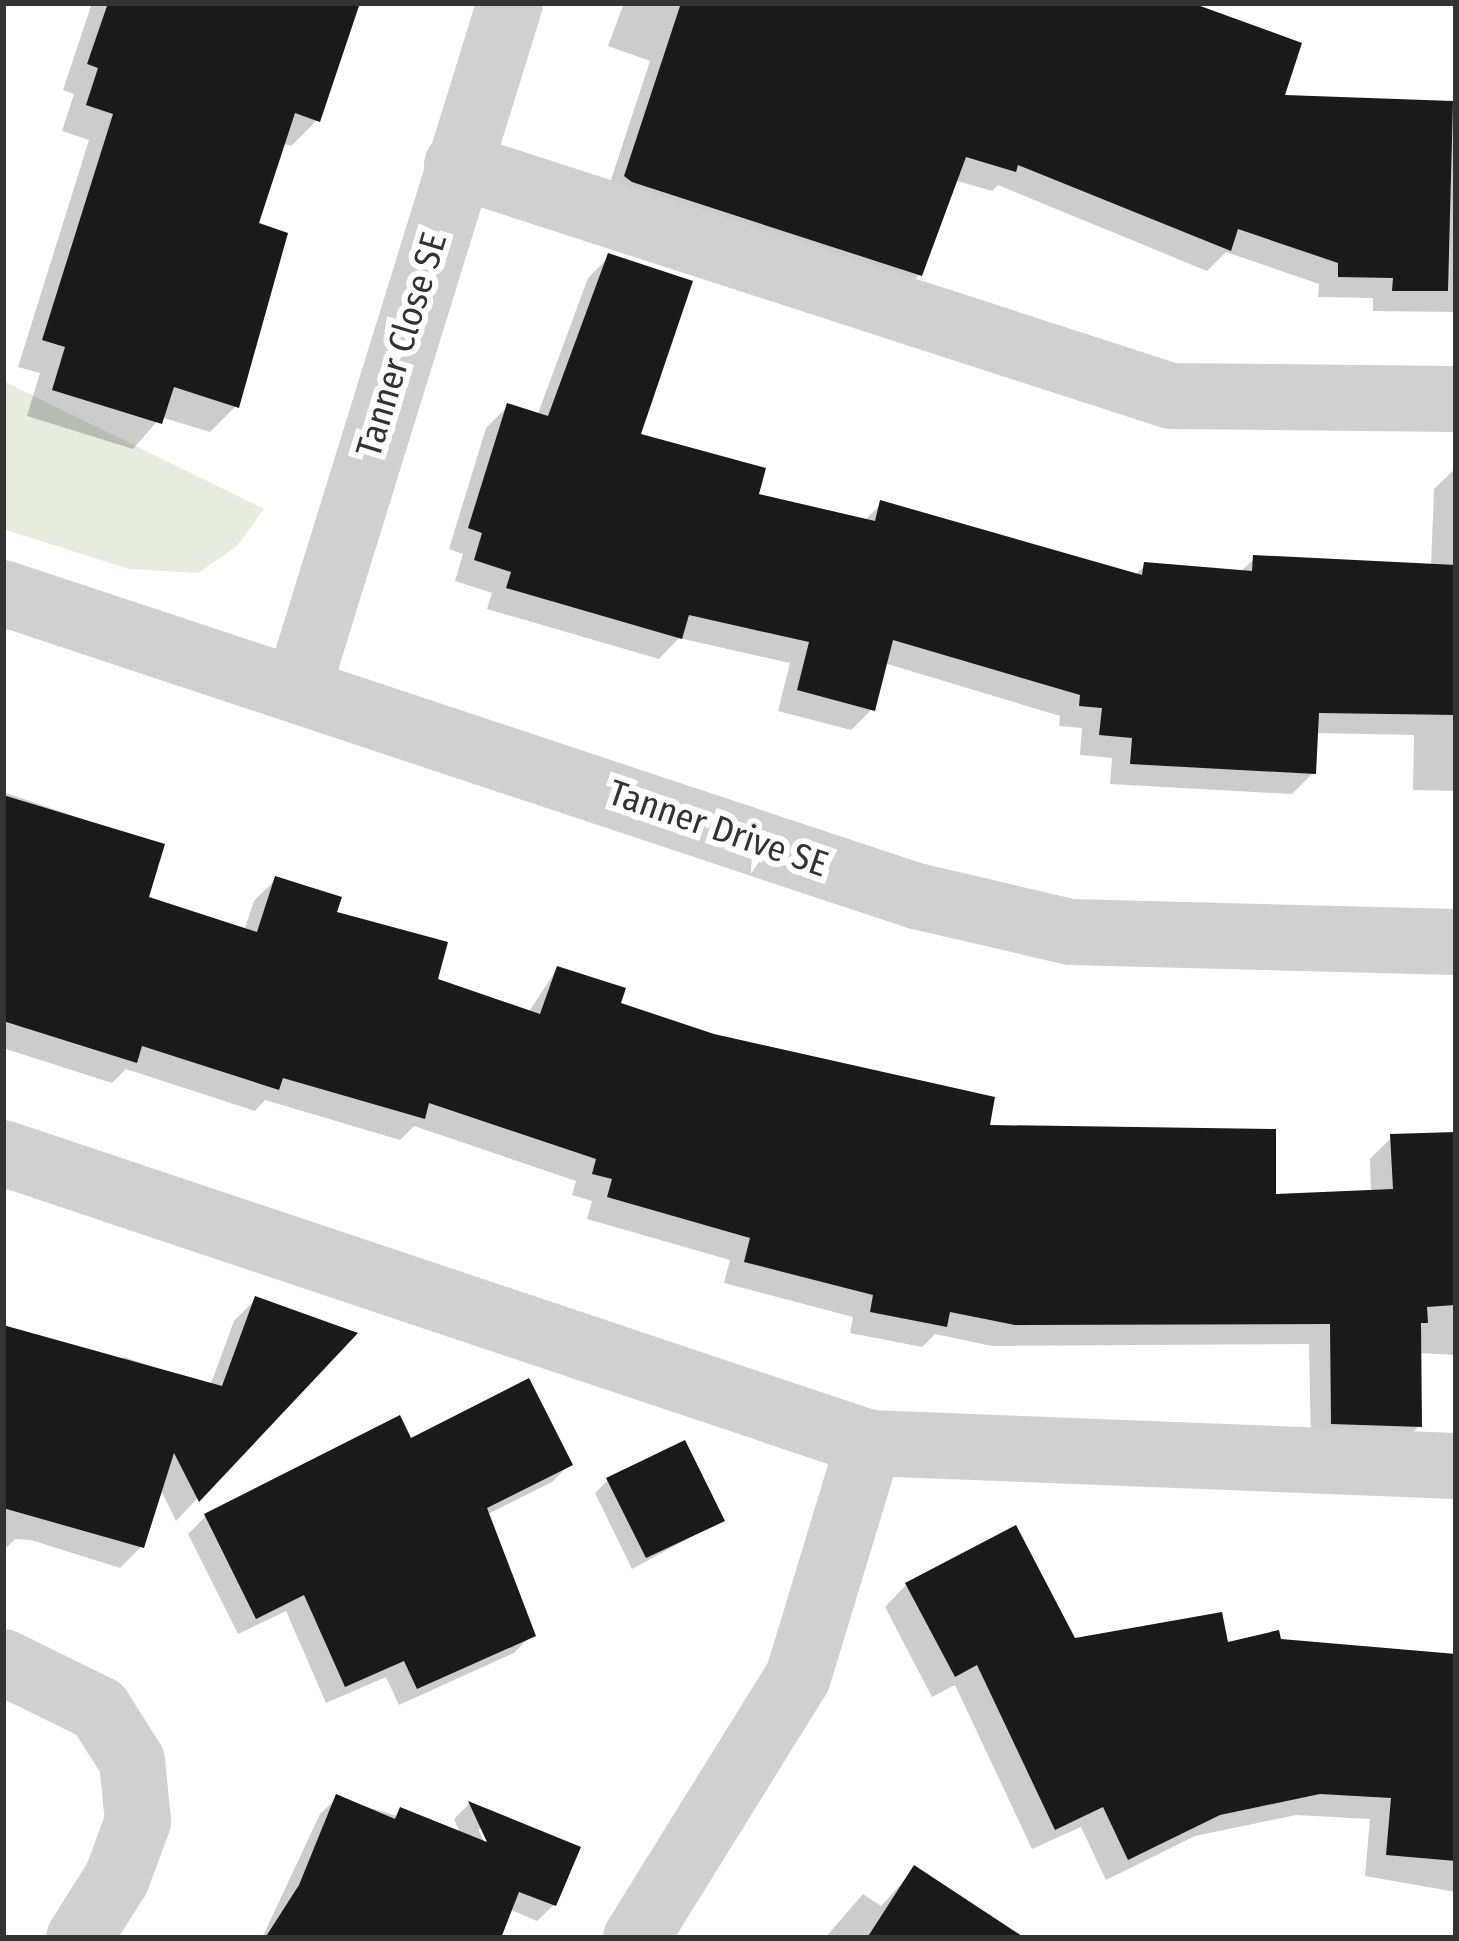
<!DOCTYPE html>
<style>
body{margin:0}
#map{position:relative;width:1459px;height:1941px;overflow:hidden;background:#fff;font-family:"Fira Sans Condensed",sans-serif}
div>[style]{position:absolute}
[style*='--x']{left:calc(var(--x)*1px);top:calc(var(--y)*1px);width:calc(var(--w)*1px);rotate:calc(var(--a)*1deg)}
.green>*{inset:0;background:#e6ecdf}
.shadow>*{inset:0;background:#0003}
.building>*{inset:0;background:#1a1a1a}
.minor>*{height:66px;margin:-33px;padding:0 33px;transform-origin:33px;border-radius:33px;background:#d0d0d0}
span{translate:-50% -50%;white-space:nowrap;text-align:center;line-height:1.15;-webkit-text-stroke:12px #fff;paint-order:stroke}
.street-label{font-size:36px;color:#333}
.frame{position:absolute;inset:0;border:6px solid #333;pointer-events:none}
</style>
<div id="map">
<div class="green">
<div style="clip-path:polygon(3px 381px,264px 509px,237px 546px,198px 573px,129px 569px,3px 529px)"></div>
</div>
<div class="shadow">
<div style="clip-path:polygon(92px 3px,357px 3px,317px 120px,291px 146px,282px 143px,255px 225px,236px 406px,210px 432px,161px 417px,133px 449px,27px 416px,40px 373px,18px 367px,89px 140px,62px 131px,74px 94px,63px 90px)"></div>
<div style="clip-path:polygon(624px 3px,1176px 3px,1281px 98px,1456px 103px,1456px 312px,1373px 311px,1373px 298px,1318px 297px,1319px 284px,1226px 252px,1207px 271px,998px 185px,992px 191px,954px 180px,920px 274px,899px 296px,605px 198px,650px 61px,608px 46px)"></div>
<div style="clip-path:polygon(609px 257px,638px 436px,755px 496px,863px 522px,881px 504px,1135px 575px,1145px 565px,1239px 573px,1255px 558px,1431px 566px,1434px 489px,1456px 468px,1456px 791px,1413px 790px,1414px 735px,1315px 733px,1313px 773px,1292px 794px,1110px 784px,1112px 758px,1080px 755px,1082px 728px,1059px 726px,1060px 716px,884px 663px,872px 709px,851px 730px,778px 711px,790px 663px,679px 638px,659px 659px,487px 609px,492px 593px,455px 581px,463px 554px,449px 549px,486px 428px,507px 407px,537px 416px,588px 278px)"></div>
<div style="clip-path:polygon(3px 792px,162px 846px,145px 898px,244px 931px,254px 901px,276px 879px,434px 981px,528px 1013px,557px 969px,617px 1005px,986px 1128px,1273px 1197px,1371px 1193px,1370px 1159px,1392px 1137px,1456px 1139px,1456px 1355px,1418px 1353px,1419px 1426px,1397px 1448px,1311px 1444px,1309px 1344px,992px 1346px,935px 1334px,922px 1347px,850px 1333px,853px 1317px,724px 1283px,730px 1260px,587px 1219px,592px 1201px,572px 1195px,576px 1181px,414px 1126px,400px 1140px,265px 1100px,255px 1111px,126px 1069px,112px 1083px,3px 1048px)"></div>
<div style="clip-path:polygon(256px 1299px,352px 1334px,176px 1521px,160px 1488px,141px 1547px,120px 1568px,31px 1540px,15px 1539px,3px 1551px,3px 1328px,116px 1366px,124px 1357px,210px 1386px,234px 1321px)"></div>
<div style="clip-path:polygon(410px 1442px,570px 1464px,552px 1482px,486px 1515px,532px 1635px,514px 1653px,399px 1705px,386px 1677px,326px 1703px,286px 1611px,238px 1634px,188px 1534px,206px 1516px)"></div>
<div style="clip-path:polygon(608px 1480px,722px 1520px,632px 1569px,595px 1493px)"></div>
<div style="clip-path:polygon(906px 1585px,1073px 1642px,1278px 1642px,1456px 1657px,1456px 1892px,1365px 1876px,1370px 1819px,1296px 1815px,1195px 1836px,1106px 1880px,1081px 1827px,1032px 1849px,955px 1685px,932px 1697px,885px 1607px)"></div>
<div style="clip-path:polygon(evenodd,337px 1798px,461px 1835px,454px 1819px,469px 1804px,577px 1849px,554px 1905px,537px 1921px,511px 1910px,498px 1938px,262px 1938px,320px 1814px,337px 1798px,478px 1829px,485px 1829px,491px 1857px,478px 1829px)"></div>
<div style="clip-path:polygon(915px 1869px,983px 1938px,825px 1938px,863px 1894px,881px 1906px)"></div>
</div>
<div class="building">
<div style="clip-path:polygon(108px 3px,360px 3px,320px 122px,295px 113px,259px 223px,288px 233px,239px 408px,174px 387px,162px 424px,52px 390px,65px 347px,42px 340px,113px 114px,86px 105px,98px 68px,87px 64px)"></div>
<div style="clip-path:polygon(681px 3px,1192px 3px,1302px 43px,1285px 95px,1453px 101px,1448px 291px,1392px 291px,1393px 278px,1338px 277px,1338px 263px,1238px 229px,1231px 251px,1018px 165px,1016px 172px,966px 157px,922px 276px,632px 182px,624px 176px)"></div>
<div style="clip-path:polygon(608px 253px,693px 281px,641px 434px,766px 468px,759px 494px,875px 521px,880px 500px,1142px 575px,1144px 562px,1252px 571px,1253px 555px,1456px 565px,1456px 715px,1319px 713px,1316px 774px,1130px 764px,1132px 738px,1099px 735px,1102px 708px,1079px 706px,1080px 695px,893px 640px,875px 711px,797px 690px,809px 642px,689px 615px,682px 639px,506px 588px,511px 572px,474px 560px,482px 533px,468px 528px,507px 403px,548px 416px)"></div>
<div style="clip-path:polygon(3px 795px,165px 844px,149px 897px,257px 932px,275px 876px,342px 897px,337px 912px,448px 942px,438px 979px,540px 1014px,557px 966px,626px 988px,621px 1003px,714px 1034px,995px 1097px,990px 1125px,1276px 1129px,1276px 1194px,1393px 1189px,1390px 1134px,1456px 1132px,1455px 1305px,1427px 1307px,1428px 1323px,1421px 1323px,1422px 1427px,1331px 1424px,1330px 1324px,1015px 1325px,950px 1312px,947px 1327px,870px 1312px,873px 1295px,744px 1262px,750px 1238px,607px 1197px,612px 1179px,592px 1174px,596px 1159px,429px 1103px,425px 1119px,283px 1078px,279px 1090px,142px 1046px,137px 1063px,3px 1021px)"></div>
<div style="clip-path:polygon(255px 1296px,358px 1333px,199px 1502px,174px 1453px,144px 1548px,3px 1508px,3px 1325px,222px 1386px)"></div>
<div style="clip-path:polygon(529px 1378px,573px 1465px,487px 1508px,536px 1636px,417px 1689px,404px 1661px,345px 1687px,304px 1595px,256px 1619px,204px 1514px,400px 1415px,411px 1438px)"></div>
<div style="clip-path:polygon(685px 1440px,725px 1521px,646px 1558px,606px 1478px)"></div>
<div style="clip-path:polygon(1016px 1525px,1075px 1638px,1222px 1612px,1228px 1642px,1279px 1630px,1281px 1639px,1456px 1654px,1456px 1861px,1386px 1855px,1391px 1798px,1320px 1794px,1220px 1815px,1128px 1860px,1103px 1807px,1055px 1830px,977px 1665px,955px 1677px,905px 1583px)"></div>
<div style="clip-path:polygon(336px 1794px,395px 1819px,400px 1807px,487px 1842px,468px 1801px,581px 1847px,556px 1906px,519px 1892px,501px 1938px,265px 1938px,299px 1885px)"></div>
<div style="clip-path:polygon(914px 1865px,1025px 1938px,867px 1938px)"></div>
</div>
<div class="minor">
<div style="--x:457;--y:165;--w:750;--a:17.93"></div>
<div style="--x:1171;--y:396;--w:285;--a:0.6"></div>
<div style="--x:3;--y:593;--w:962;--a:18.36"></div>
<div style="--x:916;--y:896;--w:159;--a:13.1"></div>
<div style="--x:1071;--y:932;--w:385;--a:1.5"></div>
<div style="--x:298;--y:688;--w:717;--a:-72.8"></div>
<div style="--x:3;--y:1153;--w:913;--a:18.51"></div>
<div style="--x:869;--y:1443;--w:587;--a:2.24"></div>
<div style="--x:3;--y:1662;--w:107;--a:26.1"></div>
<div style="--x:99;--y:1709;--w:62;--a:57.6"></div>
<div style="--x:132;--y:1761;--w:60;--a:84.3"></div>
<div style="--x:138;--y:1821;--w:61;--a:110.2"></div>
<div style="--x:117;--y:1878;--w:71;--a:122.3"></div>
<div style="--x:636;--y:1938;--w:307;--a:-58.2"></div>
<div style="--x:798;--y:1677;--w:245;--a:-73.1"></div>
</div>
<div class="street-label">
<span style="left:402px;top:345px;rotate:-73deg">Tanner Close SE</span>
<span style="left:718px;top:829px;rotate:19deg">Tanner Drive SE</span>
</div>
<div class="frame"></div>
</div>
